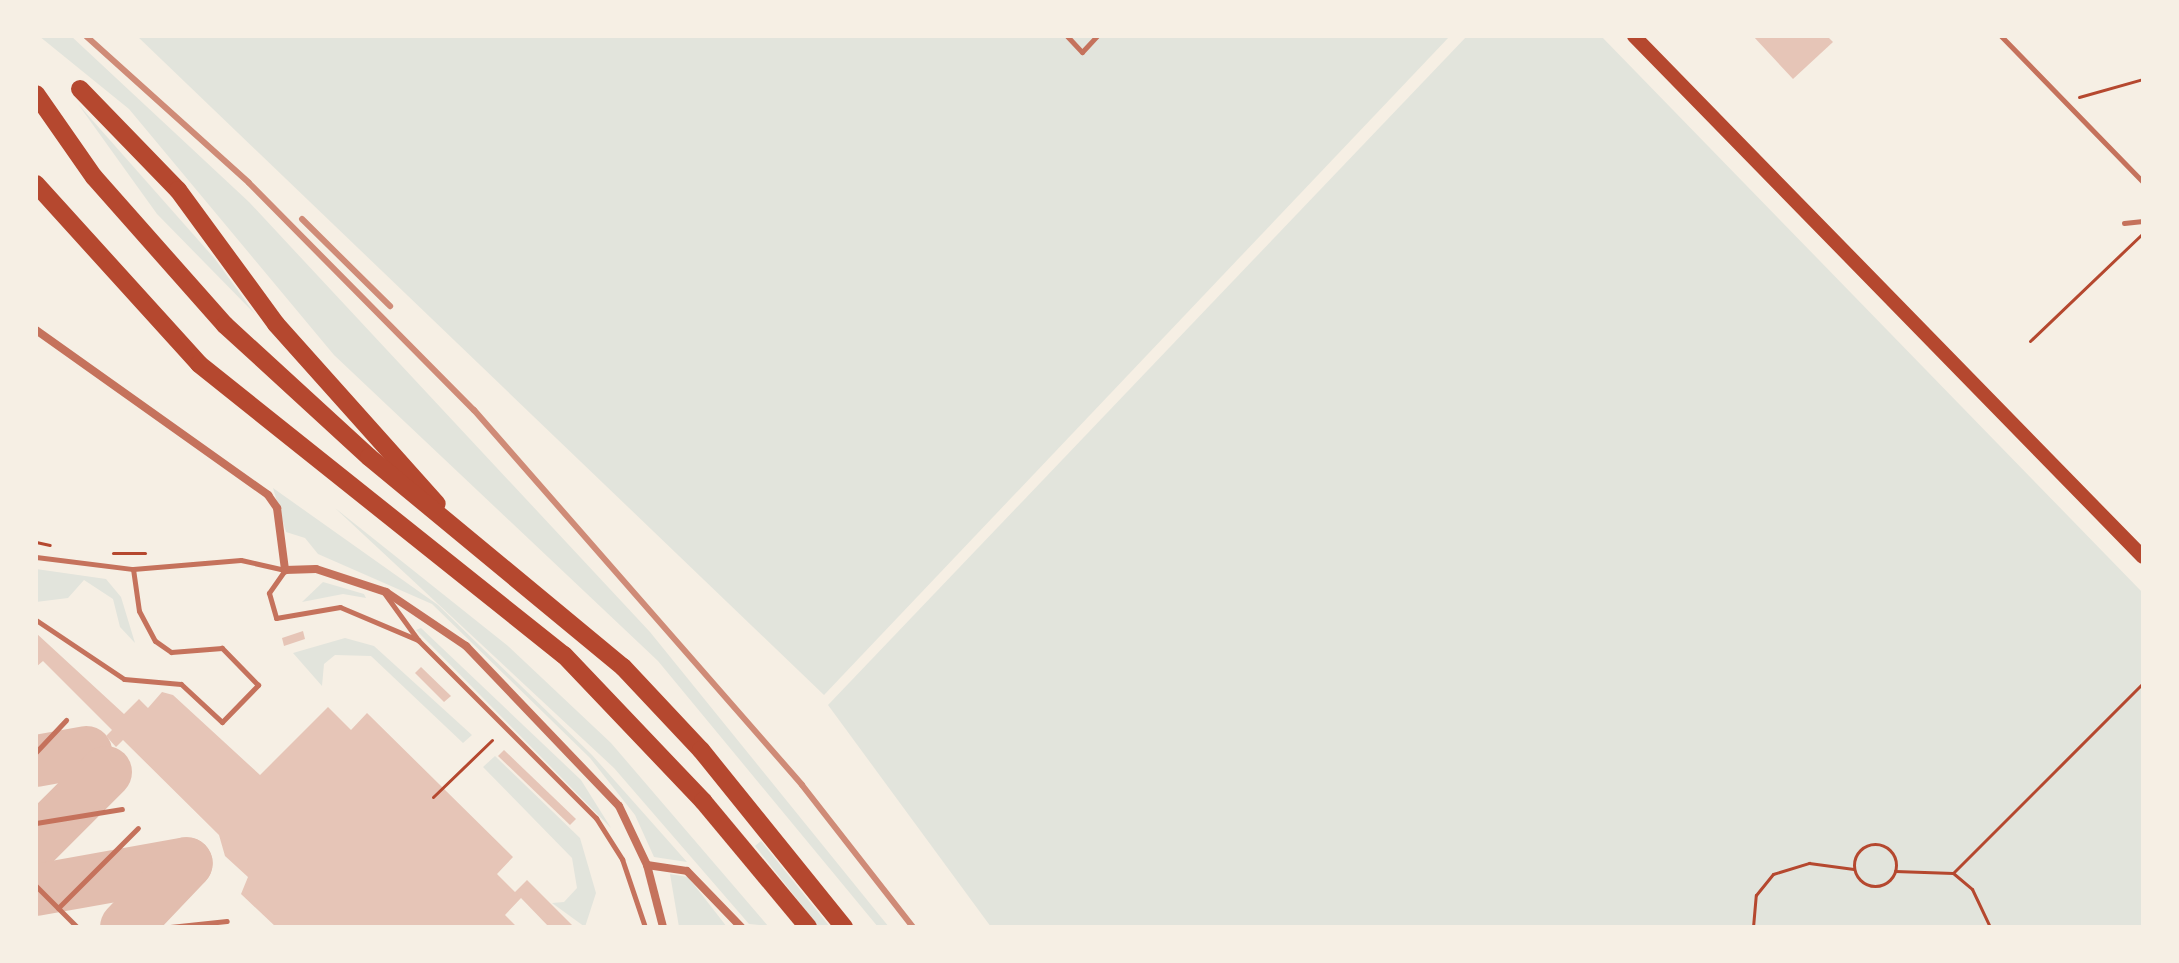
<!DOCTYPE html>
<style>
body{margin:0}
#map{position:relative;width:2179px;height:963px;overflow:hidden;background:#f6efe4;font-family:"Public Sans",sans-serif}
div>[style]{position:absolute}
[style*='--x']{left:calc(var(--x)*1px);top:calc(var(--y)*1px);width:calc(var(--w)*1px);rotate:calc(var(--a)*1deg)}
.green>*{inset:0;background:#e2e4dc}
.taxiway>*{height:52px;margin:-26px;padding:0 26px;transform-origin:26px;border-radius:26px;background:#e2bdae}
.building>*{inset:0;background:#e6c5b7}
.path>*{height:3px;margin:-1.5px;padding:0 1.5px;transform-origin:1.5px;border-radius:1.5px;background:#b5482f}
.path>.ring{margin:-1.5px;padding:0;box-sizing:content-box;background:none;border:3px solid #b5482f;border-radius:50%}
.service>*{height:5px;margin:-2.5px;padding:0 2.5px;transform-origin:2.5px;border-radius:2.5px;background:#c5725c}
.minor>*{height:8px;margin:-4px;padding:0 4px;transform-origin:4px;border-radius:4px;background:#c5725c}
.secondary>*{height:14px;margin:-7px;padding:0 7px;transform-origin:7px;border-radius:7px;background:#b5482f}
.trunk>*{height:18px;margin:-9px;padding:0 9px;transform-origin:9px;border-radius:9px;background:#b5482f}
.rail>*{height:6px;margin:-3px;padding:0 3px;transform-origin:3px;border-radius:3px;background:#cf8b77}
span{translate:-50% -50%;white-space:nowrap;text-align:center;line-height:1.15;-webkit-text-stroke:6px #f6efe4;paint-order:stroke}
.frame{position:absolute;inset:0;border:38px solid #f6efe4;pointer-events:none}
</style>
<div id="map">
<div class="green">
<div style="clip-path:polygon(39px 36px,71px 36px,249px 202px,650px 632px,889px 927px,878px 927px,658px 661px,334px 355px,129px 109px)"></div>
<div style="clip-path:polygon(137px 36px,1450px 36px,824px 695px)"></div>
<div style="clip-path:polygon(1467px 36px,1601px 36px,2143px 593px,2143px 927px,991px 927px,828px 705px)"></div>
<div style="clip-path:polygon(78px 104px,215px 259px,255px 314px,157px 214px)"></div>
<div style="clip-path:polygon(273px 488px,438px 605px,592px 755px,687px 862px,654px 857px,635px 815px,590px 758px,432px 604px,318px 554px,305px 538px,286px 532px)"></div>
<div style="clip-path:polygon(335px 508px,508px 646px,611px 743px,768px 926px,749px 924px,614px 768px)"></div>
<div style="clip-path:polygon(36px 569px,106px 579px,121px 597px,135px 643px,120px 627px,113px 599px,84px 580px,68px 598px,36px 602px)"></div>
<div style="clip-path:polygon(323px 582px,364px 594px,366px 598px,343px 594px,302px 602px)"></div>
<div style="clip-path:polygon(421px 628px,581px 780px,611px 828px,416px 630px)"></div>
<div style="clip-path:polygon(345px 638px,374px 646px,472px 735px,463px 743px,371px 656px,335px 655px,324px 664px,322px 686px,293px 653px)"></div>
<div style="clip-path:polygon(495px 756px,580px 838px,596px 893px,585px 927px,552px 903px,564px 902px,577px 888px,572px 858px,483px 767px)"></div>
<div style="clip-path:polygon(761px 841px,830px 927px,819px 927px,755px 846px)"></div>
<div style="clip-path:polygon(670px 874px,688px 877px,727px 927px,679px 927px)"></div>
</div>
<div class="taxiway">
<div style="--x:36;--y:761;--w:51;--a:-10.2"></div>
<div style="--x:36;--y:842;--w:99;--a:-45"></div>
<div style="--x:36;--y:890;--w:153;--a:-10.1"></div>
<div style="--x:126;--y:927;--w:88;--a:-46.4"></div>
</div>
<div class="building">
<div style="clip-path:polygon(1753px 36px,1827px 36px,1833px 42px,1793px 79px)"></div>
<div style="clip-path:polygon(303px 631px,305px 639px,284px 646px,282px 638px)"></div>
<div style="clip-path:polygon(36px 633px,124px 714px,139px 699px,148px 708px,162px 692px,173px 695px,260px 775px,328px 707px,351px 730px,367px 713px,513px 857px,497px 874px,515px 892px,527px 880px,574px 927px,549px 927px,521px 898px,505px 915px,517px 927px,276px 927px,241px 894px,248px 877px,225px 856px,219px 835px,123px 740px,116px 747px,106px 736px,112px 730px,43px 661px,36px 667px)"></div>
<div style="clip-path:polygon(421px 667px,451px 696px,444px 702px,415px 673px)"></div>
<div style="clip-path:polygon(504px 750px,576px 819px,570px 825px,498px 756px)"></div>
</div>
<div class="path">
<div style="--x:2142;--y:84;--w:23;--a:88"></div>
<div style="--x:2079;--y:97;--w:66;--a:-15.7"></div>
<div style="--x:2030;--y:341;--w:156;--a:-43.7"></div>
<div style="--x:36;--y:542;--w:14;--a:12"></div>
<div style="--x:113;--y:553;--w:32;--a:0"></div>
<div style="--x:433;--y:797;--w:82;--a:-44"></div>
<div class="ring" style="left:1854px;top:844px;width:39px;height:39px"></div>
<div style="--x:1895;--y:871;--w:58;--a:2"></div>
<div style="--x:1953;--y:873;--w:269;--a:-45"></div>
<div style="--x:1953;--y:873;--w:25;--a:40"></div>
<div style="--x:1972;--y:889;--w:42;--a:64.7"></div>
<div style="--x:1753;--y:927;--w:32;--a:-85"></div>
<div style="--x:1756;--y:895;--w:27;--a:-51"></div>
<div style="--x:1773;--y:874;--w:38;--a:-17"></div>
<div style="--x:1809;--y:863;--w:45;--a:7.6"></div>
</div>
<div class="service">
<div style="--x:1067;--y:36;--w:22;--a:47"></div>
<div style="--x:1082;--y:52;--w:22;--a:-47"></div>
<div style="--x:2001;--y:36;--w:204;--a:45.8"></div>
<div style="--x:2124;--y:223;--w:19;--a:-6"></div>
<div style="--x:36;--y:557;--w:98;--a:7.1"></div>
<div style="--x:133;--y:569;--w:108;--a:-4.8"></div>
<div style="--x:241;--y:560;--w:45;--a:12.8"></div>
<div style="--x:285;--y:570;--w:28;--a:125"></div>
<div style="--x:269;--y:593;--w:26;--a:74"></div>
<div style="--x:276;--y:618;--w:65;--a:-9.8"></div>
<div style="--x:340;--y:607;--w:85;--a:22.9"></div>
<div style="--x:382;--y:590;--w:62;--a:54.2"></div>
<div style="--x:418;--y:640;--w:252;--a:45"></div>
<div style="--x:596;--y:818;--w:49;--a:57.6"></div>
<div style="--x:622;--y:859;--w:72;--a:71.3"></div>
<div style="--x:36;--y:620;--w:106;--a:33.8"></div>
<div style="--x:124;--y:679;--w:57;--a:5"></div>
<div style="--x:181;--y:684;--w:56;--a:42.8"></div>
<div style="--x:222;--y:722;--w:52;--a:-45.8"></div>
<div style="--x:258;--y:685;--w:52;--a:-134.2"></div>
<div style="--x:222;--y:648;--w:51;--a:175.5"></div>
<div style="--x:171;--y:652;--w:19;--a:-145"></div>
<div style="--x:155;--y:641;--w:34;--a:-118"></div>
<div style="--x:139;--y:611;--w:42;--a:-98.1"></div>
<div style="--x:36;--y:752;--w:44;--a:-46.8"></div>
<div style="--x:36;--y:823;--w:87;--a:-9.2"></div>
<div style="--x:36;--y:886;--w:58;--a:45"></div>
<div style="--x:58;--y:908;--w:113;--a:-45"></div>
<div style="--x:170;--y:927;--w:57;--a:-6"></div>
<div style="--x:519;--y:927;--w:16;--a:0"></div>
</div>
<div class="minor">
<div style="--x:36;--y:330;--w:285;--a:35.4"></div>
<div style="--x:268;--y:495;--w:16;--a:55"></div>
<div style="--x:277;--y:508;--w:63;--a:82.6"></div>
<div style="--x:285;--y:570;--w:31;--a:-2"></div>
<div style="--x:316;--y:569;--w:74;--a:18.2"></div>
<div style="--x:386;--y:592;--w:97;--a:34"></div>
<div style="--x:466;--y:646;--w:221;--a:46.3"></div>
<div style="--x:619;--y:806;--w:65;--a:64.6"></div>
<div style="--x:647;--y:865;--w:64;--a:75.5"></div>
<div style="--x:647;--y:865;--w:40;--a:8.5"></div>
<div style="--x:687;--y:871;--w:78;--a:46"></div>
</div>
<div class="secondary">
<div style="--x:1634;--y:36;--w:728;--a:45.67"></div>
</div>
<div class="trunk">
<div style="--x:80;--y:89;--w:141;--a:45.9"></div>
<div style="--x:178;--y:190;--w:166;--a:53.8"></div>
<div style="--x:276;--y:324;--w:241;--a:48.2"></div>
<div style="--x:36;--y:94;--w:101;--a:55.1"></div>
<div style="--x:94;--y:177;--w:198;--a:48.5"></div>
<div style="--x:225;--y:325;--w:195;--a:42.5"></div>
<div style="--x:369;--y:457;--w:330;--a:39.6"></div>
<div style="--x:623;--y:667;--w:114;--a:46.8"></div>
<div style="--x:701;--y:750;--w:228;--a:51.1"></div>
<div style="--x:36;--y:184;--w:243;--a:47.8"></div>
<div style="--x:199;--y:364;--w:467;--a:38.6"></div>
<div style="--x:564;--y:655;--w:202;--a:46.4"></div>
<div style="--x:703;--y:801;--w:164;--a:50.2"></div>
</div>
<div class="rail">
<div style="--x:86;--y:36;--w:219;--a:42"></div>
<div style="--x:249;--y:183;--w:320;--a:45.3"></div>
<div style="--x:474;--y:410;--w:498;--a:48.8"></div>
<div style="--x:802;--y:785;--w:180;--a:52"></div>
<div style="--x:302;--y:219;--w:124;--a:44.7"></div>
</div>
<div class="frame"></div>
</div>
